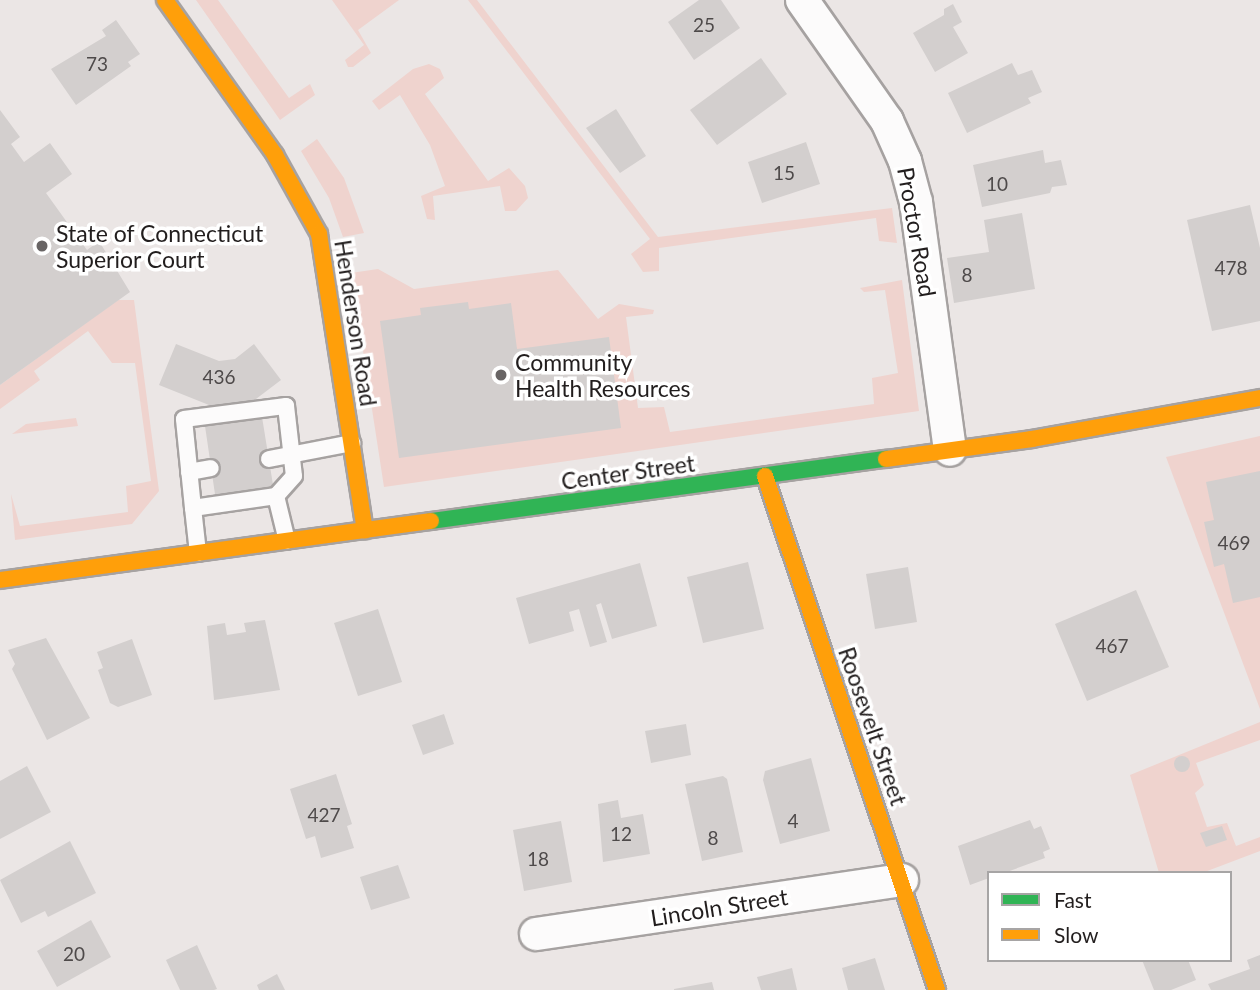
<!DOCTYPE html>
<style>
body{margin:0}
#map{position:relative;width:1260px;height:990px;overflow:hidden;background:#ebe6e5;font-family:Lato,sans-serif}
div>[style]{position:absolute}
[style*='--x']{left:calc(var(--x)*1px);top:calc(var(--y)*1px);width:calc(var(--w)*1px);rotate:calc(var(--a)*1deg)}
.green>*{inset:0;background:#efd3ce}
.building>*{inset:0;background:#d3cfce}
.round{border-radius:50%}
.roads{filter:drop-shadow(2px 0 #a6a2a1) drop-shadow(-2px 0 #a6a2a1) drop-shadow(0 2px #a6a2a1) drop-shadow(0 -2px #a6a2a1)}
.lane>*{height:16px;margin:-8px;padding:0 8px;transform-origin:8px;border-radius:8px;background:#fcfbfb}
.street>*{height:32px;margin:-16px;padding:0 16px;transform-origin:16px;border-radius:16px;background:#fcfbfb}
.fast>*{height:16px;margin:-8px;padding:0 8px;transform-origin:8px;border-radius:8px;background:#30b455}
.slow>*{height:16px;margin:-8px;padding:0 8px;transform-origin:8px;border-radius:8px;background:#ff9f0a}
.dots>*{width:19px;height:19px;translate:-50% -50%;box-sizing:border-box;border:4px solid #fff;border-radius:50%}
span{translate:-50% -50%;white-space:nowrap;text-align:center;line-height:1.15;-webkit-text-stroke:7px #fff;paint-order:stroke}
.number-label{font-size:19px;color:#4e4a4a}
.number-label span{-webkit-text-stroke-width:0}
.street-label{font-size:23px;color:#221e1e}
.poi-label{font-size:23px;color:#221e1e}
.left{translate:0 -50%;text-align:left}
.legend{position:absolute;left:987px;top:871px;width:245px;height:91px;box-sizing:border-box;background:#fff;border:2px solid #a7a5a5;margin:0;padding:9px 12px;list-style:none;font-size:21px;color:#221e1e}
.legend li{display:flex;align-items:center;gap:14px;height:35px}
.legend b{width:35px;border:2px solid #a7a5a5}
</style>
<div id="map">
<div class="green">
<div style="clip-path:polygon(196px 0,218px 0,289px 98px,310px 84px,315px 95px,280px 120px)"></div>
<div style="clip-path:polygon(332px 0,399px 0,358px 30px,371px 53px,353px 67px,348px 67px,345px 60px,364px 45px)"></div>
<div style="clip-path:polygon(468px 0,477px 0,658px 237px,892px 208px,897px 243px,879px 241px,876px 218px,659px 248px,659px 271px,643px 272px,631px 254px,650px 239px)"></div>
<div style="clip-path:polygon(429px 64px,440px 69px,444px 78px,425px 94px,488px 181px,509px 168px,525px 186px,528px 198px,516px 211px,505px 211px,500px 186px,433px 196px,435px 220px,427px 219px,421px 196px,445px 186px,430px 145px,400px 95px,379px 110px,372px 101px,413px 69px)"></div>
<div style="clip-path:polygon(317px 139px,344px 178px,364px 233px,343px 237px,329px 198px,301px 151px)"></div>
<div style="clip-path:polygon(378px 269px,414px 289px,558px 270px,598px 319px,619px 304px,654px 310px,653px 314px,626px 317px,638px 408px,664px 407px,670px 432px,874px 404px,872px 378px,898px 373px,885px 290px,864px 292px,860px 288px,902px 280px,919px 411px,384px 487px,351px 273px)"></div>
<div style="clip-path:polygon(118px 300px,134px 300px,159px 491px,132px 524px,15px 540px,11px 494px,20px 526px,128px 512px,126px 486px,151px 481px,135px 363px,112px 363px,88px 331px,34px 371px,40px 380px,0 409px,0 385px)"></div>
<div style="clip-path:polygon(76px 418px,78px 426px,12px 434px,26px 424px)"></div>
<div style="clip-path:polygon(1260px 436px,1260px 709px,1166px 457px)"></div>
<div style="clip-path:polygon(1260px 722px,1260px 740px,1196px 763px,1204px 785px,1195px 793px,1207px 827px,1227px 823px,1236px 846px,1260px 837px,1260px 851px,1202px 873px,1159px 873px,1130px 775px)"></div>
</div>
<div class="building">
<div style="clip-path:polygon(699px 0,721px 0,740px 28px,694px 60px,668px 22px)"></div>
<div style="clip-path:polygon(953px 4px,962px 22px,953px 27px,968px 53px,935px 72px,913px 33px,944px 15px,944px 9px)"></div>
<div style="clip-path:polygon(116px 20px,140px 54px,128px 62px,131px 66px,76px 105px,51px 69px,106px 36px,102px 30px)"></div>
<div style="clip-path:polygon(761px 58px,787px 94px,717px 145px,690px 110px)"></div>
<div style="clip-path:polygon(1012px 63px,1018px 75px,1032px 70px,1042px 92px,1028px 98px,1031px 103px,967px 133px,948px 93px)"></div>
<div style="clip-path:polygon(616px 109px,646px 156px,620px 173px,586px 128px)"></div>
<div style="clip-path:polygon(0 110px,20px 137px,11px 144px,24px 162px,50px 143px,72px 174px,46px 193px,87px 250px,99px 241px,130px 292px,0 385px)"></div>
<div style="clip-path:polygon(806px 142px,820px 184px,762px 203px,748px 162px)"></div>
<div style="clip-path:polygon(1043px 150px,1045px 163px,1061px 160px,1067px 185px,1052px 187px,1050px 193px,982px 207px,973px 165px)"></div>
<div style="clip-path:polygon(1250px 205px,1260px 248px,1260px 321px,1212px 331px,1187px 220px)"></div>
<div style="clip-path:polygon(1022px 213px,1035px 289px,954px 303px,947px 258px,989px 252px,984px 220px)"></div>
<div style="clip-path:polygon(468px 302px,469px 309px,511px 303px,517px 349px,609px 337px,621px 428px,399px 458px,380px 321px,421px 315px,420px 308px)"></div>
<div style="clip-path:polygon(176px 344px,219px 361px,235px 359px,254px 344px,281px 380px,252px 402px,214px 407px,159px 385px)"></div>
<div style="clip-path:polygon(262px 417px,274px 491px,216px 501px,205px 426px)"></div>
<div style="clip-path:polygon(1260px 471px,1260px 597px,1233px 603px,1224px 564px,1214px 567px,1204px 522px,1214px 520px,1206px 482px)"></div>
<div style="clip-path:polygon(748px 562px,764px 629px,703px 643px,687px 577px)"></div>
<div style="clip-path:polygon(640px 563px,657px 626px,612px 639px,601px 603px,596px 605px,607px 642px,590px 647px,579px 609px,569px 612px,574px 631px,529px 644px,516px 598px)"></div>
<div style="clip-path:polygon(908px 567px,917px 622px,875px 629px,866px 574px)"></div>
<div style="clip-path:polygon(1136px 590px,1169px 667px,1087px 701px,1055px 624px)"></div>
<div style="clip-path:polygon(378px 609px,402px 682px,358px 696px,334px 623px)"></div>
<div style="clip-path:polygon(265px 620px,280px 690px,214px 700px,207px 626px,225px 623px,227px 635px,246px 632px,244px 623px)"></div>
<div style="clip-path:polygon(46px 638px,90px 718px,47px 740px,12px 669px,15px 664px,8px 650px)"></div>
<div style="clip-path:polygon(132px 639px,152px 695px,118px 707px,110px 703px,98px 670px,103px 668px,97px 652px)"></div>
<div style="clip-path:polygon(444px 714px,454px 744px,423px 755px,412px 725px)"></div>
<div style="clip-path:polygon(686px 724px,691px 755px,651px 763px,645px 731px)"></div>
<div class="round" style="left:1174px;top:756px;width:16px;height:16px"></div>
<div style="clip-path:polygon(811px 758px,830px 831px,780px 844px,763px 780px,765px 771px)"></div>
<div style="clip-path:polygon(27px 766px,51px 812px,0 839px,0 781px)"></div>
<div style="clip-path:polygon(336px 774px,352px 824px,347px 826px,354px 848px,321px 858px,315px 836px,306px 839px,290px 789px)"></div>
<div style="clip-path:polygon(723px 776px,727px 779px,743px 852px,702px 861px,685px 784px)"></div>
<div style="clip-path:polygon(618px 800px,621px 818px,643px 814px,650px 854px,603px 862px,598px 804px)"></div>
<div style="clip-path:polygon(1030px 820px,1034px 829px,1041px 826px,1050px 849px,1043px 852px,1045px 858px,1004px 873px,989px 873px,989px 878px,970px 885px,958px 846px)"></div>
<div style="clip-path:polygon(561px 821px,572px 882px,524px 891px,513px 830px)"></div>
<div style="clip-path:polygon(1222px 826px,1227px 840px,1206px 847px,1200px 833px)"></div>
<div style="clip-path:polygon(70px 841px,96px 893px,48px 917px,45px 911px,21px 923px,0 880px)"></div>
<div style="clip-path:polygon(398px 865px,410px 898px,371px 910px,360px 877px)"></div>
<div style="clip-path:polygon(91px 920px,111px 957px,57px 987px,37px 951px)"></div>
<div style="clip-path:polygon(197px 945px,217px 989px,214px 990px,180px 990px,166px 960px)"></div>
<div style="clip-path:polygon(1260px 955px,1260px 990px,1211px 990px,1208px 984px,1250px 969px,1247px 960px)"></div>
<div style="clip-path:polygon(875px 958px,885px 990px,848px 990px,842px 968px)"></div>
<div style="clip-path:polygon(1142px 960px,1188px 960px,1196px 980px,1171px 990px,1154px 990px)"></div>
<div style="clip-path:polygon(792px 968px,797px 990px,761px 990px,757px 977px)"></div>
<div style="clip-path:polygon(277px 974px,285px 990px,259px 990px,257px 985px)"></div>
<div style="clip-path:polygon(712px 982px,714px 990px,674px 990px,674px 989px)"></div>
</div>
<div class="roads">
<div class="lane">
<div style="--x:269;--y:459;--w:85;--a:-10.9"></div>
<div style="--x:189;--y:472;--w:22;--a:-10"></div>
<div style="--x:193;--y:508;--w:89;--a:-95.8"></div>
<div style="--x:184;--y:419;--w:103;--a:-7.3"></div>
<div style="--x:286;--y:406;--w:70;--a:83.5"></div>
<div style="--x:294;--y:476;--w:27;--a:132"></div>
<div style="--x:198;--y:553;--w:45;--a:-96.3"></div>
<div style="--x:193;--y:508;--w:84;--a:-8.2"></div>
<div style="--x:276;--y:496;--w:46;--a:76.3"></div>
</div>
<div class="street">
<div style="--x:802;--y:0;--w:148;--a:54.9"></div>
<div style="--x:887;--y:121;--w:44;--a:65.8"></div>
<div style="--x:905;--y:161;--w:42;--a:75"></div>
<div style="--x:916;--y:202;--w:250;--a:82.2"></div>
<div style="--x:536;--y:934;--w:370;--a:-8.4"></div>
</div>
<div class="fast">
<div style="--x:431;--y:521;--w:459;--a:-7.8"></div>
</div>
<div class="slow">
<div style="--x:165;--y:0;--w:190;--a:54.6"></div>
<div style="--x:275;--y:155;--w:90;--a:60.9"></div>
<div style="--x:319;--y:234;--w:300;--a:81.2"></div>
<div style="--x:886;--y:459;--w:147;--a:-7.8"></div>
<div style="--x:1032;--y:439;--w:232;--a:-10.2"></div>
<div style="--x:765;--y:476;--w:542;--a:71.5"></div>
<div style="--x:0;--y:580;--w:435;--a:-7.8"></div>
</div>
</div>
<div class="dots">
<div style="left:42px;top:246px;background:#686464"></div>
<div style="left:501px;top:375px;background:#686464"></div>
</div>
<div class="number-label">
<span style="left:704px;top:25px">25</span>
<span style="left:97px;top:64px">73</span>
<span style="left:784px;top:173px">15</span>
<span style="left:997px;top:184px">10</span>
<span style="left:1231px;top:268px">478</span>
<span style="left:967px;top:275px">8</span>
<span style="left:219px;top:377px">436</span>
<span style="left:1234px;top:543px">469</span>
<span style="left:1112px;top:646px">467</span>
<span style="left:324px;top:815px">427</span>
<span style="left:793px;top:821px">4</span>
<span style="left:621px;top:834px">12</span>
<span style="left:713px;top:838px">8</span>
<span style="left:538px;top:859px">18</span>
<span style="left:74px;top:954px">20</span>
</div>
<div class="street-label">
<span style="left:917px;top:232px;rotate:80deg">Proctor Road</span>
<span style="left:356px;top:323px;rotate:81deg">Henderson Road</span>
<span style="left:628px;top:472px;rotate:-8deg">Center Street</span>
<span style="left:873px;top:726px;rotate:71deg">Roosevelt Street</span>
<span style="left:719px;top:907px;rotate:-9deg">Lincoln Street</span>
</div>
<div class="poi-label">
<span class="left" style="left:56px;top:246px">State of Connecticut<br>Superior Court</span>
<span class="left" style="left:515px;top:375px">Community<br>Health Resources</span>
</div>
<ul class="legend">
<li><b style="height:9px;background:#30b455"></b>Fast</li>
<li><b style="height:9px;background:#ff9f0a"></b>Slow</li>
</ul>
</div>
